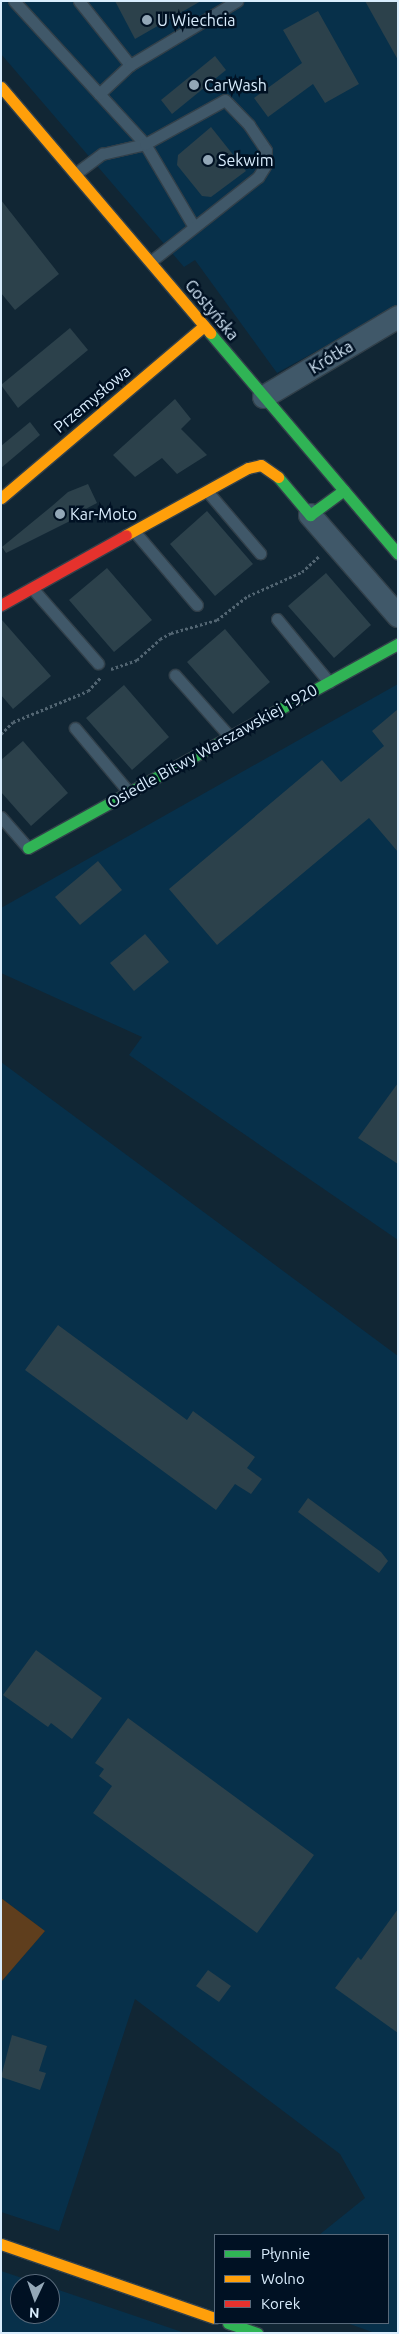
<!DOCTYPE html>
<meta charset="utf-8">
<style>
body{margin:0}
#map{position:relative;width:399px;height:2334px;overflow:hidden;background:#112634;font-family:Ubuntu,sans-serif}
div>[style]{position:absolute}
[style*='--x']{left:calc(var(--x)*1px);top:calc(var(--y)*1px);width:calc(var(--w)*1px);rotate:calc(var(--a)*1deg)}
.built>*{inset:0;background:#07304a}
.green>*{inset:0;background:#5f3e1d}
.building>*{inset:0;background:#2c414b}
.path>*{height:3px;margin-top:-1.5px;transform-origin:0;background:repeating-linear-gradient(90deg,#526572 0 2.5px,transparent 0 5px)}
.roads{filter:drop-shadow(1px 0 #32404a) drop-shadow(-1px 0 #32404a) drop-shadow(0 1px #32404a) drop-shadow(0 -1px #32404a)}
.lane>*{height:11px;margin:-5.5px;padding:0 5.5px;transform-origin:5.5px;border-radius:5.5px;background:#405869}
.street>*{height:22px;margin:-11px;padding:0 11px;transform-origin:11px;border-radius:11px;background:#405869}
.fast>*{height:11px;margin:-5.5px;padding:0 5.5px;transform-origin:5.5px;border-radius:5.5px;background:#30b455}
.slow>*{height:11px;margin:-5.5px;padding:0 5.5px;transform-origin:5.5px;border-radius:5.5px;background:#ff9f0a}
.jam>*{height:11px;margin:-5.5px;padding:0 5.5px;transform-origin:5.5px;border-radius:5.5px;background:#e5322d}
.dots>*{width:14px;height:14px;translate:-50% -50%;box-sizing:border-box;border:2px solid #001123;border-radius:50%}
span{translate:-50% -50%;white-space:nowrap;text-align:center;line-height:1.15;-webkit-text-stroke:5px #001123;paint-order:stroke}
.poi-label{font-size:16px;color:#d9edfd}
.left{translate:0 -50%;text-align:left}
.street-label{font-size:16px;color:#d9edfd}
.frame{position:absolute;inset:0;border:2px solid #d9edfd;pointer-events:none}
.legend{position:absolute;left:214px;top:2234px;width:175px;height:90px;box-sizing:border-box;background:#001123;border:1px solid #57697a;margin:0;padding:6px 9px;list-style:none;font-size:15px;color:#d9edfd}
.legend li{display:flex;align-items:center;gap:10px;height:25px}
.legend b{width:25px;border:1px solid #57697a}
.north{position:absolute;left:10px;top:2274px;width:50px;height:50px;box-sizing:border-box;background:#001123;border:1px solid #57697a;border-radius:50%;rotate:183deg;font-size:14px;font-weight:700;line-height:20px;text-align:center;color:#d9edfd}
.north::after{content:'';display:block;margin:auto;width:18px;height:22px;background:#93a7b7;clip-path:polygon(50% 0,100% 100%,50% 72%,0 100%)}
</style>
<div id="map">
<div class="built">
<div style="clip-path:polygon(1px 1px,398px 1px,398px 306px,277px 373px,195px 260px,184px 267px,1px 54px)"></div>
<div style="clip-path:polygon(398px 684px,398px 1240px,129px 1055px,142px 1037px,1px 973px,1px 908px)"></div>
<div style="clip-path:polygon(1px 1062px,398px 1356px,398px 2333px,375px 2333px,347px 2323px,388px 2323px,388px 2235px,319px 2235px,365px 2198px,340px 2154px,135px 1999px,59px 2231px,1px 2212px,1px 1982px,45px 1931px,1px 1898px)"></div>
<div style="clip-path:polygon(1px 2271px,40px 2284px,20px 2284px,20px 2314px,50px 2314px,50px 2287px,185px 2333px,1px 2333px)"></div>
</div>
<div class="green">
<div style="clip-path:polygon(1px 1898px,45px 1931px,1px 1982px)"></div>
</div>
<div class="building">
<div style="clip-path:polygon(115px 1px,201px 1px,135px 39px)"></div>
<div style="clip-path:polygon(365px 1px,398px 1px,398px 60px)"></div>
<div style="clip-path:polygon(318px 11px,359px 84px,325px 103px,313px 84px,268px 117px,254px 98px,302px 63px,283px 30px)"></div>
<div style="clip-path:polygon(215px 56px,226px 70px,172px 114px,161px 100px)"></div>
<div style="clip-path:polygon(211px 127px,246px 171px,211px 197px,202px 196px,177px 165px,178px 155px)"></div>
<div style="clip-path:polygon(1px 200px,59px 274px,15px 310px,1px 293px)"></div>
<div style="clip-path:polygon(70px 328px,88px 350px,18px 408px,1px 385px)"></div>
<div style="clip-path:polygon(175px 399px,191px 419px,181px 429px,207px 455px,177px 474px,162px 458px,135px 477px,113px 455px)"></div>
<div style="clip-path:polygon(30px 422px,40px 435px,1px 468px,1px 446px)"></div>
<div style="clip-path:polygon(88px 484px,97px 503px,78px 513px,80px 516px,6px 553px,2px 547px,52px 506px,68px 492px)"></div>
<div style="clip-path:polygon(207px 511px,253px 564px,215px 596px,170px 544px)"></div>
<div style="clip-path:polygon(107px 568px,152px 620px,114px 652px,69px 600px)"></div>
<div style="clip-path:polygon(326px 573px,371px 625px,334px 658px,288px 606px)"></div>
<div style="clip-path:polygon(2px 620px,51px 676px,13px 709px,1px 695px)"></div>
<div style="clip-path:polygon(225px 629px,270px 682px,233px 714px,187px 662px)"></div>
<div style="clip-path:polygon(124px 685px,169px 737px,132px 770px,86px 718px)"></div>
<div style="clip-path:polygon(398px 709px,398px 852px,369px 818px,217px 945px,169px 889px,322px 760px,341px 782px,384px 746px,372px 731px)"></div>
<div style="clip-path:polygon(23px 741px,68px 793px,31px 826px,1px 792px,1px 760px)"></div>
<div style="clip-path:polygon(98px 861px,122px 890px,80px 925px,55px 897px)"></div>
<div style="clip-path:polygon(145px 934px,169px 962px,134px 991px,110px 963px)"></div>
<div style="clip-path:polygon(398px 1083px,398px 1164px,358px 1138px)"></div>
<div style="clip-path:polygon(58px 1325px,187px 1420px,193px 1411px,255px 1457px,247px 1468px,262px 1479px,251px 1494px,235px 1484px,216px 1510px,25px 1370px)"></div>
<div style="clip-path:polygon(308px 1498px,381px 1552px,388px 1561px,379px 1573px,298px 1512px)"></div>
<div style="clip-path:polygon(36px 1650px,102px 1698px,72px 1739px,51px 1723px,48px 1727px,3px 1695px)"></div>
<div style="clip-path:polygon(128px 1718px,314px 1855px,257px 1933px,93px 1813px,112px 1786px,99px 1776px,104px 1769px,95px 1763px)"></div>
<div style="clip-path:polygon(398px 1909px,398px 2033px,335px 1988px,358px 1957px,361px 1960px)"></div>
<div style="clip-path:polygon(208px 1970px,231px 1986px,219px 2002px,196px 1986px)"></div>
<div style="clip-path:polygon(12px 2035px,47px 2046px,39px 2071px,46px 2073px,40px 2090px,1px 2077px)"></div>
</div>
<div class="path">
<div style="--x:111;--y:669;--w:28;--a:-19"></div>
<div style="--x:137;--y:660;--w:31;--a:-42"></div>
<div style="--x:160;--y:639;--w:13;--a:-29"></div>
<div style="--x:171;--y:633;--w:48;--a:-15.8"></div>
<div style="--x:217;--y:620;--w:39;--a:-38"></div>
<div style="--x:248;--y:596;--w:59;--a:-24"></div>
<div style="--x:302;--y:572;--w:23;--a:-43"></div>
<div style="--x:1;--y:734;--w:17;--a:-45"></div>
<div style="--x:13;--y:722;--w:81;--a:-22.5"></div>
<div style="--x:88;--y:691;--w:19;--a:-47"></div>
</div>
<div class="roads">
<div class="lane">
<div style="--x:14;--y:1;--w:194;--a:47.5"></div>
<div style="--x:145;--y:144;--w:96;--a:59.4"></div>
<div style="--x:79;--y:1;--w:82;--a:51.4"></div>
<div style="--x:99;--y:94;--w:42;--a:-43.1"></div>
<div style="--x:130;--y:65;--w:125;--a:-30.9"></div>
<div style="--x:75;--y:174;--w:34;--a:-37"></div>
<div style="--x:102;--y:154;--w:44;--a:-13.1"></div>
<div style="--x:145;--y:144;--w:91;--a:-28.8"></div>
<div style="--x:225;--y:100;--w:35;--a:46"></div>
<div style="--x:249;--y:125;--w:30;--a:56"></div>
<div style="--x:266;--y:150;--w:16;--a:94"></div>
<div style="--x:265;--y:166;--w:13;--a:122"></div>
<div style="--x:258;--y:177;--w:137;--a:141.8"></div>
<div style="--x:207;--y:491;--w:82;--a:49.5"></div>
<div style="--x:134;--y:531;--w:97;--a:49.6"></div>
<div style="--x:32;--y:588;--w:100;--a:48.7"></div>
<div style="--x:277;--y:619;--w:82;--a:50.5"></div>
<div style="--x:175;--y:675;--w:83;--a:48.4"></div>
<div style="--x:75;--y:728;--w:82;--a:49.9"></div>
<div style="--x:1;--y:817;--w:41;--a:48.9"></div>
</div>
<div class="street">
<div style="--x:264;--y:397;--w:156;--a:-30.8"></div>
<div style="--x:310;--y:515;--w:134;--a:48.9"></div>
</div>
<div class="fast">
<div style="--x:210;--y:333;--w:290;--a:49.6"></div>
<div style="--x:278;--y:477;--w:50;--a:49.9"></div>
<div style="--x:310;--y:515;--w:42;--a:-36.3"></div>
<div style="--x:28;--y:848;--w:423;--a:-28.9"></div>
<div style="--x:228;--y:2323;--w:31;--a:19"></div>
</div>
<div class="slow">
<div style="--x:1;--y:87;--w:323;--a:49.6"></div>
<div style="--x:1;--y:498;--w:266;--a:-40.3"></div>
<div style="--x:126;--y:535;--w:139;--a:-28.8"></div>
<div style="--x:248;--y:468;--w:13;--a:-13"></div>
<div style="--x:261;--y:465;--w:21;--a:35"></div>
<div style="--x:1;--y:2244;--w:226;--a:19.1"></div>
</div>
<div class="jam">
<div style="--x:1;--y:605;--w:143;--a:-29.2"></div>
</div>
</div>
<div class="dots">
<div style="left:147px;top:20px;background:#93a7b7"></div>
<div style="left:194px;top:85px;background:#93a7b7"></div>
<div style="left:208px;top:160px;background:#93a7b7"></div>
<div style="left:60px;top:514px;background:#93a7b7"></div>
</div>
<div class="poi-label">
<span class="left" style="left:157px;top:20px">U Wiechcia</span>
<span class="left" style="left:204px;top:85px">CarWash</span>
<span class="left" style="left:218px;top:160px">Sekwim</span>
<span class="left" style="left:70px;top:514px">Kar-Moto</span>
</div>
<div class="street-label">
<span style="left:212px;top:310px;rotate:50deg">Gostyńska</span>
<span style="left:331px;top:357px;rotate:-31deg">Krótka</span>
<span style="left:92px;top:399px;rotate:-40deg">Przemysłowa</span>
<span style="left:212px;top:746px;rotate:-29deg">Osiedle Bitwy Warszawskiej 1920</span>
</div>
<div class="frame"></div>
<ul class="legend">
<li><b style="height:6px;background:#30b455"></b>Płynnie</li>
<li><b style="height:6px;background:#ff9f0a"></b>Wolno</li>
<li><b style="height:6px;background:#e5322d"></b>Korek</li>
</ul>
<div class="north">N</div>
</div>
